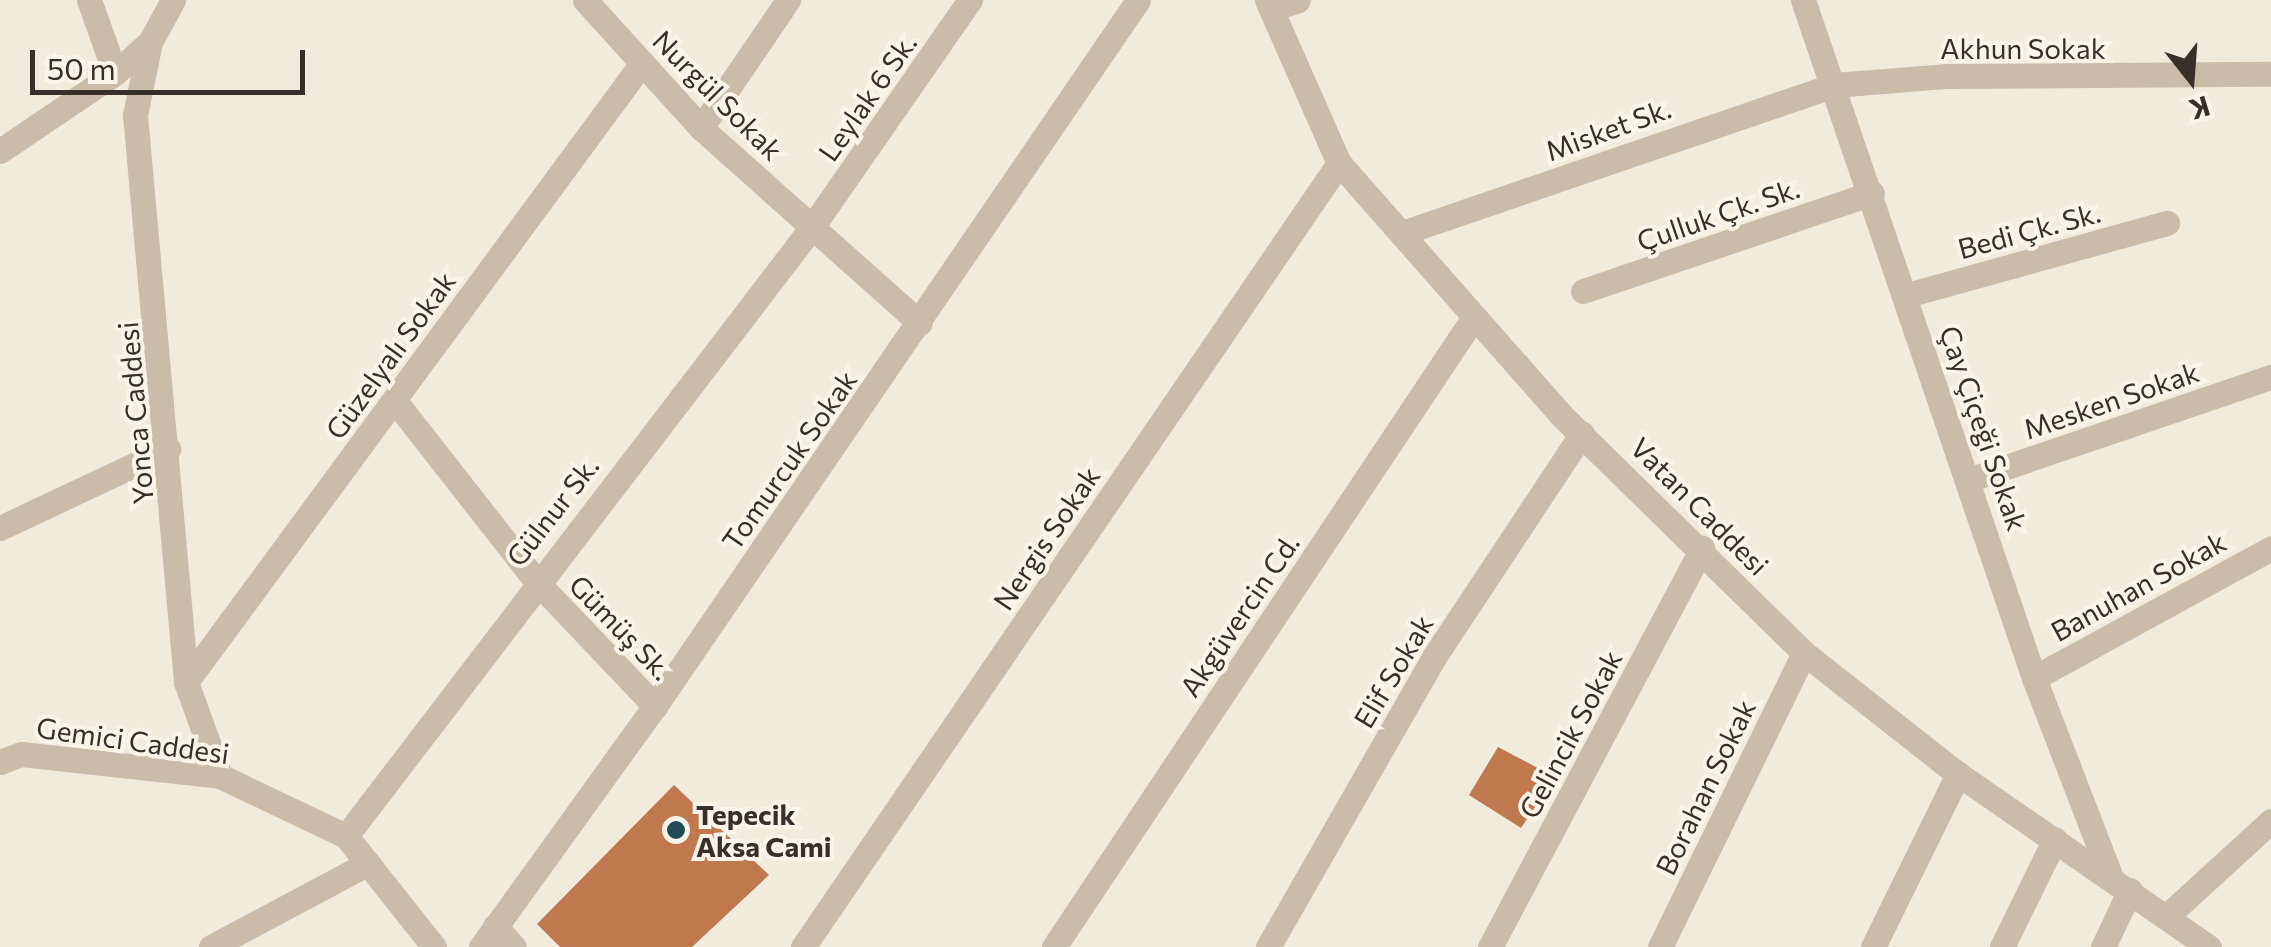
<!DOCTYPE html>
<meta charset="utf-8">
<style>
body{margin:0}
#map{position:relative;width:2271px;height:947px;overflow:hidden;background:#f1ebde;font-family:Commissioner,sans-serif}
div>[style]{position:absolute}
[style*='--x']{left:calc(var(--x)*1px);top:calc(var(--y)*1px);width:calc(var(--w)*1px);rotate:calc(var(--a)*1deg)}
.building>*{inset:0;background:#c0794e}
.minor>*{height:25px;margin:-12.5px;padding:0 12.5px;transform-origin:12.5px;border-radius:12.5px;background:#c9bdaa}
.dots>*{width:28px;height:28px;translate:-50% -50%;box-sizing:border-box;border:5px solid #f9f4ea;border-radius:50%}
span{translate:-50% -50%;white-space:nowrap;text-align:center;line-height:1.15;-webkit-text-stroke:8px #f9f4ea;paint-order:stroke}
.street-label{font-size:28px;color:#37302a}
.poi-label{font-size:28px;color:#37302a;font-weight:700}
.left{translate:0 -50%;text-align:left}
.north{position:absolute;left:2141px;top:30px;width:100px;height:100px;-webkit-text-stroke:8px #f9f4ea;paint-order:stroke;rotate:163deg;font-size:28px;font-weight:700;line-height:40px;text-align:center;color:#37302a}
.north::after{content:'';display:block;margin:auto;width:35px;height:45px;background:#37302a;clip-path:polygon(50% 0,100% 100%,50% 72%,0 100%)}
.scale{position:absolute;left:30px;top:50px;width:275px;height:45px;box-sizing:border-box;border:5px solid #37302a;border-top:0;padding-left:12px;font-size:30px;line-height:35px;white-space:nowrap;color:#37302a;-webkit-text-stroke:8px #f9f4ea;paint-order:stroke}
</style>
<div id="map">
<div class="building">
<div style="clip-path:polygon(1498px 747px,1555px 777px,1521px 828px,1469px 795px)"></div>
<div style="clip-path:polygon(674px 785px,769px 875px,692px 947px,560px 947px,537px 924px)"></div>
</div>
<div class="minor">
<div style="--x:89;--y:0;--w:77;--a:70.4"></div>
<div style="--x:585;--y:0;--w:173;--a:47.8"></div>
<div style="--x:701;--y:128;--w:293;--a:41.7"></div>
<div style="--x:1267;--y:0;--w:178;--a:66.2"></div>
<div style="--x:1339;--y:163;--w:336;--a:48.6"></div>
<div style="--x:1561;--y:415;--w:340;--a:44.4"></div>
<div style="--x:1804;--y:653;--w:196;--a:38.2"></div>
<div style="--x:1958;--y:774;--w:305;--a:34.6"></div>
<div style="--x:1803;--y:0;--w:716;--a:71.19"></div>
<div style="--x:2034;--y:678;--w:211;--a:68.9"></div>
<div style="--x:1271;--y:9;--w:28;--a:-18"></div>
<div style="--x:150;--y:42;--w:75;--a:101.6"></div>
<div style="--x:135;--y:115;--w:569;--a:84.86"></div>
<div style="--x:186;--y:682;--w:100;--a:70.1"></div>
<div style="--x:701;--y:128;--w:155;--a:-55.8"></div>
<div style="--x:0;--y:151;--w:139;--a:-34.1"></div>
<div style="--x:115;--y:73;--w:47;--a:-41.5"></div>
<div style="--x:150;--y:42;--w:48;--a:-61.3"></div>
<div style="--x:1402;--y:233;--w:457;--a:-18.9"></div>
<div style="--x:1834;--y:85;--w:111;--a:-4.6"></div>
<div style="--x:1945;--y:76;--w:326;--a:-0.4"></div>
<div style="--x:1583;--y:291;--w:305;--a:-18.7"></div>
<div style="--x:1907;--y:295;--w:270;--a:-15.5"></div>
<div style="--x:395;--y:401;--w:229;--a:51.9"></div>
<div style="--x:536;--y:581;--w:173;--a:46.4"></div>
<div style="--x:1971;--y:479;--w:317;--a:-18.8"></div>
<div style="--x:0;--y:528;--w:186;--a:-25.2"></div>
<div style="--x:2034;--y:678;--w:270;--a:-28.7"></div>
<div style="--x:186;--y:682;--w:769;--a:-53.62"></div>
<div style="--x:0;--y:762;--w:22;--a:-21"></div>
<div style="--x:21;--y:754;--w:200;--a:6.3"></div>
<div style="--x:220;--y:776;--w:140;--a:25.5"></div>
<div style="--x:346;--y:836;--w:142;--a:51.6"></div>
<div style="--x:346;--y:836;--w:767;--a:-52.58"></div>
<div style="--x:812;--y:227;--w:277;--a:-55.2"></div>
<div style="--x:2168;--y:915;--w:139;--a:-42.4"></div>
<div style="--x:495;--y:926;--w:28;--a:48"></div>
<div style="--x:211;--y:947;--w:178;--a:-28.1"></div>
<div style="--x:481;--y:947;--w:297;--a:-54.2"></div>
<div style="--x:655;--y:706;--w:855;--a:-55.62"></div>
<div style="--x:803;--y:947;--w:950;--a:-55.64"></div>
<div style="--x:1054;--y:947;--w:757;--a:-56.31"></div>
<div style="--x:1268;--y:947;--w:334;--a:-60.2"></div>
<div style="--x:1434;--y:657;--w:268;--a:-56.5"></div>
<div style="--x:1490;--y:947;--w:452;--a:-62"></div>
<div style="--x:1660;--y:947;--w:327;--a:-63.9"></div>
<div style="--x:1873;--y:947;--w:193;--a:-63.8"></div>
<div style="--x:2002;--y:947;--w:120;--a:-63.9"></div>
<div style="--x:2103;--y:947;--w:63;--a:-64.7"></div>
</div>
<div class="dots">
<div style="left:676px;top:830px;background:#214c57"></div>
</div>
<div class="street-label">
<span style="left:2023px;top:48px">Akhun Sokak</span>
<span style="left:718px;top:95px;rotate:45deg">Nurgül Sokak</span>
<span style="left:867px;top:97px;rotate:-55deg">Leylak 6 Sk.</span>
<span style="left:1608px;top:129px;rotate:-20deg">Misket Sk.</span>
<span style="left:1718px;top:214px;rotate:-19deg">Çulluk Çk. Sk.</span>
<span style="left:2029px;top:230px;rotate:-15deg">Bedi Çk. Sk.</span>
<span style="left:390px;top:355px;rotate:-54deg">Güzelyalı Sokak</span>
<span style="left:2111px;top:400px;rotate:-19deg">Mesken Sokak</span>
<span style="left:135px;top:413px;rotate:-95deg">Yonca Caddesi</span>
<span style="left:1984px;top:428px;rotate:71deg">Çay Çiçeği Sokak</span>
<span style="left:789px;top:460px;rotate:-55deg">Tomurcuk Sokak</span>
<span style="left:1700px;top:506px;rotate:45deg">Vatan Caddesi</span>
<span style="left:552px;top:511px;rotate:-52deg">Gülnur Sk.</span>
<span style="left:1046px;top:538px;rotate:-56deg">Nergis Sokak</span>
<span style="left:2138px;top:586px;rotate:-29deg">Banuhan Sokak</span>
<span style="left:1239px;top:615px;rotate:-56deg">Akgüvercin Cd.</span>
<span style="left:621px;top:627px;rotate:46deg">Gümüş Sk.</span>
<span style="left:1393px;top:671px;rotate:-59deg">Elif Sokak</span>
<span style="left:1570px;top:734px;rotate:-62deg">Gelincik Sokak</span>
<span style="left:133px;top:740px;rotate:8deg">Gemici Caddesi</span>
<span style="left:1705px;top:787px;rotate:-64deg">Borahan Sokak</span>
</div>
<div class="poi-label">
<span class="left" style="left:696px;top:830px">Tepecik<br>Aksa Cami</span>
</div>
<div class="north">K</div>
<div class="scale">50 m</div>
</div>
